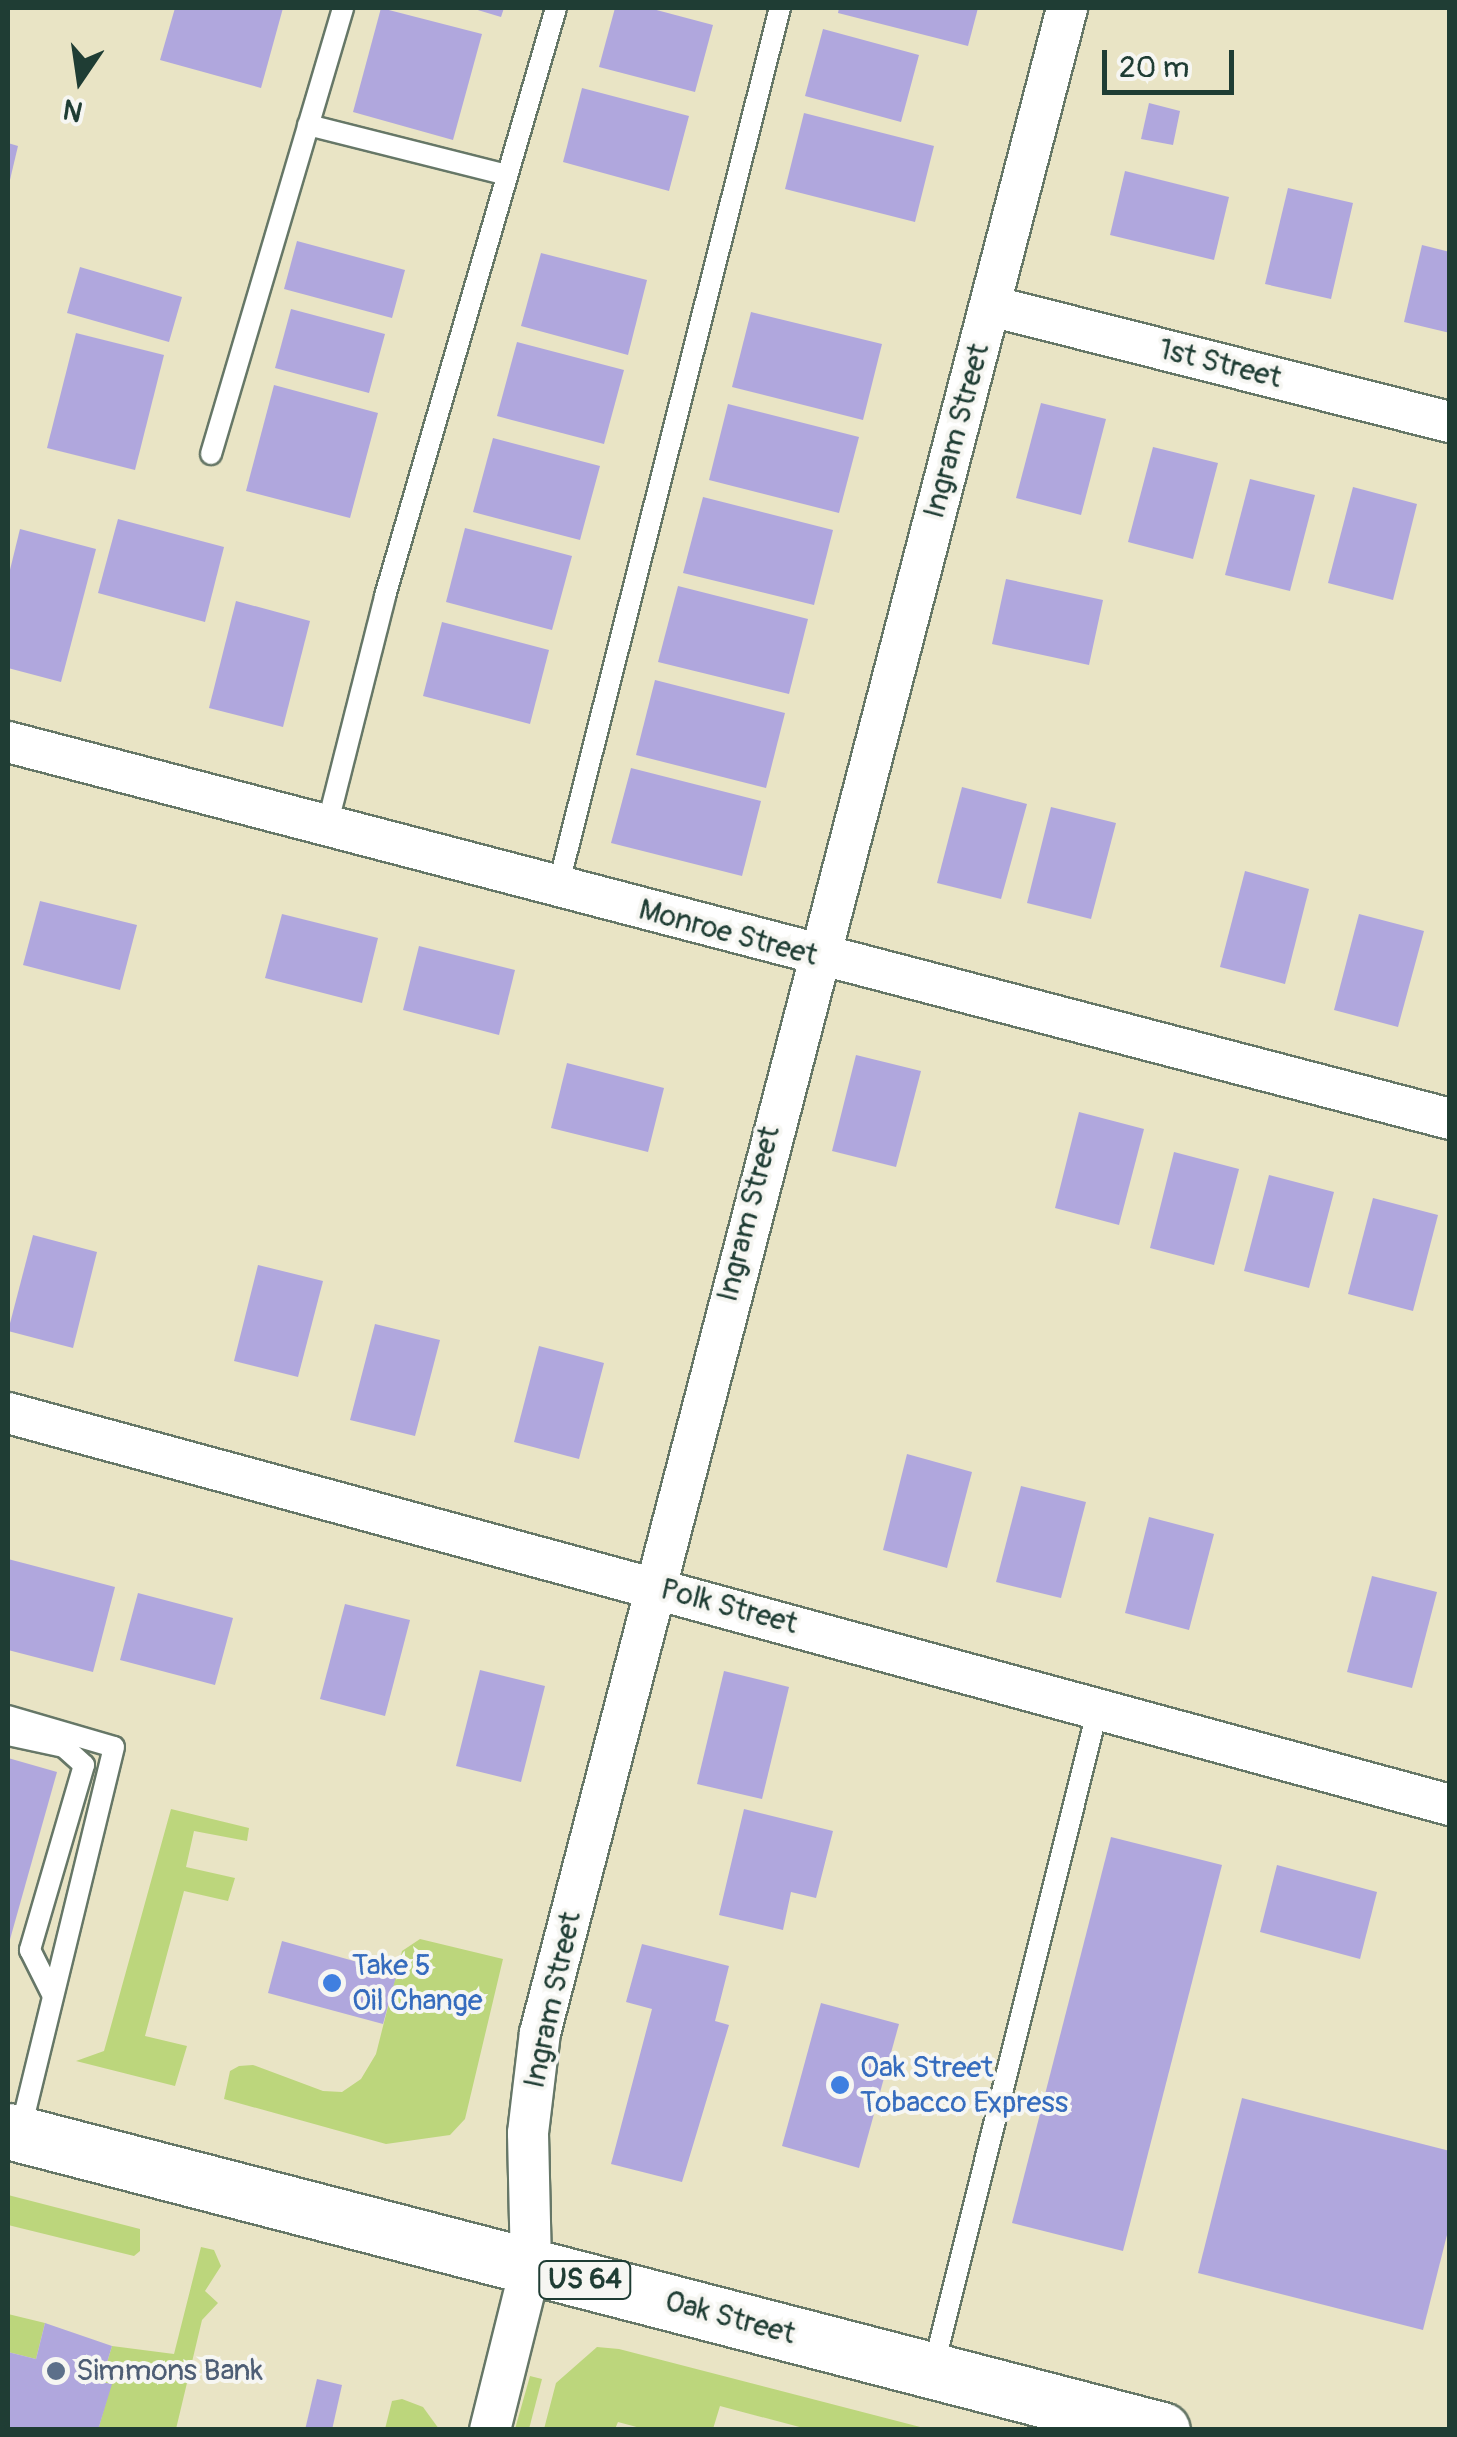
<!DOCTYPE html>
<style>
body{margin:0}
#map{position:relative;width:1457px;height:2437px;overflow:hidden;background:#e9e4c5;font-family:Pangolin,sans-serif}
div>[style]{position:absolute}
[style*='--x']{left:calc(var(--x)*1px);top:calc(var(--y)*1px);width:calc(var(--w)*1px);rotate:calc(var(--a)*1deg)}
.green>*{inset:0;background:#bcd67c}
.building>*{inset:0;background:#b0a7dd}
.roads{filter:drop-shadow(2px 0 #667767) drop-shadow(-2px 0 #667767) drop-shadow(0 2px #667767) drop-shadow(0 -2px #667767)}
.lane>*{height:20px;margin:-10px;padding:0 10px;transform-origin:10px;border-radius:10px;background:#fff}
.street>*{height:40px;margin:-20px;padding:0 20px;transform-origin:20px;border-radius:20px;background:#fff}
.highway>*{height:55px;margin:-27.5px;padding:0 27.5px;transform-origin:27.5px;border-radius:27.5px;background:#fff}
.dots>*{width:28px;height:28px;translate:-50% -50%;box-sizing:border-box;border:5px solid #f6f6f2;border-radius:50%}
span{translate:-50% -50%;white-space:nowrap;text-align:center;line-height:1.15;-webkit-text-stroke:8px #f6f6f2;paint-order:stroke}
.shield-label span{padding:2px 8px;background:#f6f6f2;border:2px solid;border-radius:8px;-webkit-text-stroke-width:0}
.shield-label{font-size:28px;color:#1f3d34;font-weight:700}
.street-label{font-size:30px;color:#1f3d34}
.shop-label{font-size:30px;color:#366cbe}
.left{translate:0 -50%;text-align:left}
.service-label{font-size:30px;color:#4e5e75}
.frame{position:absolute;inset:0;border:10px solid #1f3d34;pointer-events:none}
.north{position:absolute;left:30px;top:30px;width:100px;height:100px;-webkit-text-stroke:8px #f6f6f2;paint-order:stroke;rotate:193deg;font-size:28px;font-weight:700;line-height:40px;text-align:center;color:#1f3d34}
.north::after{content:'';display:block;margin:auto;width:35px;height:45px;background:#1f3d34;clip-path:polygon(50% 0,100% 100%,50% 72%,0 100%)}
.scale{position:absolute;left:1102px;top:50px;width:132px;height:45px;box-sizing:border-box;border:5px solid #1f3d34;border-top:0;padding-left:12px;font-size:30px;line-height:35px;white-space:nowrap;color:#1f3d34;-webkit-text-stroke:8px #f6f6f2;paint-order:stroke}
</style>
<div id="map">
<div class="green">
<div style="clip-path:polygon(171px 1809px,249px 1828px,247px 1841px,194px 1831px,186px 1867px,235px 1878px,228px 1901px,184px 1891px,145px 2036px,187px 2046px,175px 2086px,76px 2061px,104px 2051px)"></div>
<div style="clip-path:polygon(420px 1939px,503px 1959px,465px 2119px,450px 2135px,386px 2144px,224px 2099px,230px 2071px,239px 2066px,253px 2065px,323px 2091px,342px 2092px,361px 2079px,376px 2054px,402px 1951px)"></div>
<div style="clip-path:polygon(8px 2195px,140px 2229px,140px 2251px,134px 2256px,8px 2225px)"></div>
<div style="clip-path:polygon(201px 2247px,214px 2250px,221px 2266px,205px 2291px,218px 2303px,202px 2320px,176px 2429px,98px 2430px,111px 2384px,101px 2382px,112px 2346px,174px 2354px)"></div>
<div style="clip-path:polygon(8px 2314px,45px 2323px,36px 2359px,8px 2352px)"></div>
<div style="clip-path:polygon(597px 2347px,619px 2349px,928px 2429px,807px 2429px,720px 2406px,713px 2429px,644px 2429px,618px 2422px,615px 2429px,544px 2429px,556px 2383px)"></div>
<div style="clip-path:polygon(530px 2376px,542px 2379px,529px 2429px,515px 2429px)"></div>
<div style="clip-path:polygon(402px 2399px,423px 2407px,439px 2429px,385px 2429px,392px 2401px)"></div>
</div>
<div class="building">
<div style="clip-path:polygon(175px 8px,283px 8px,261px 88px,160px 60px)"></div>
<div style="clip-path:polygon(381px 8px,482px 34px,453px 140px,353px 112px)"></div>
<div style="clip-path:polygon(471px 8px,504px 8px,501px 17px)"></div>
<div style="clip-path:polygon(615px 8px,649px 8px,713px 25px,695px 92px,599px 67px)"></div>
<div style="clip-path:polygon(839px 8px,978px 8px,968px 46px,838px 13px)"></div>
<div style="clip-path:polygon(823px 29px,919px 55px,901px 122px,805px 96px)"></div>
<div style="clip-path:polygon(582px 88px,689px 116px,669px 191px,563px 162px)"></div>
<div style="clip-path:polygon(1149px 103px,1180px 111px,1173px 145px,1141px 139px)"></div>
<div style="clip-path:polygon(804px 113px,934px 146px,915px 222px,785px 189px)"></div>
<div style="clip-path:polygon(8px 143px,18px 146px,9px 184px,8px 184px)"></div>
<div style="clip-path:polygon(1125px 171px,1229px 197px,1214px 260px,1110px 235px)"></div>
<div style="clip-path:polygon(1288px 188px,1353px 203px,1331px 299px,1265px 284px)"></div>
<div style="clip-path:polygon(297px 241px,405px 270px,392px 318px,284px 289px)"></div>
<div style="clip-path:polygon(1422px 245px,1450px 252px,1450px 333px,1404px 322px)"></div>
<div style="clip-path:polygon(541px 253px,647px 280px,628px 355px,521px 326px)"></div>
<div style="clip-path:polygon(80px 267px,182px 297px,169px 342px,67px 313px)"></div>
<div style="clip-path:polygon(291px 309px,385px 334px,369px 393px,275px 368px)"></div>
<div style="clip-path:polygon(751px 312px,882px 344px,863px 420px,732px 387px)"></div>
<div style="clip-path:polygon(76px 333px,164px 355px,135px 470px,47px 448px)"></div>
<div style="clip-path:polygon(517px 342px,624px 370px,604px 444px,497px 416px)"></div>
<div style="clip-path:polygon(274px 385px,378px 413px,350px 518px,246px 491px)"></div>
<div style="clip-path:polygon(1041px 403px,1106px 419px,1081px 515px,1016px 498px)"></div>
<div style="clip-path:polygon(728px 404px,859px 437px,839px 513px,709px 480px)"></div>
<div style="clip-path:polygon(493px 438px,600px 466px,580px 540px,473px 512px)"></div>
<div style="clip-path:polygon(1153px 447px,1218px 463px,1193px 559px,1128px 542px)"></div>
<div style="clip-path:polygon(1250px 479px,1315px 495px,1290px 591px,1225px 575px)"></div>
<div style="clip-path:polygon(1353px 487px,1417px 504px,1393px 600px,1328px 583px)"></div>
<div style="clip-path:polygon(703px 497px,833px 530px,814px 605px,683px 573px)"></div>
<div style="clip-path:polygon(118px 519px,224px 547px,205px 622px,98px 593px)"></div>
<div style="clip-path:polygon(465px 528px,572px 556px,552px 630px,446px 602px)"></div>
<div style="clip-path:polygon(20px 529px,96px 549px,61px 682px,8px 668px,8px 578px)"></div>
<div style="clip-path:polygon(1006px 579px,1103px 600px,1089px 665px,992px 644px)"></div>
<div style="clip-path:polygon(678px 586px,808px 619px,789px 694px,658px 662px)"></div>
<div style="clip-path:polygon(236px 601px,310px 621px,283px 727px,209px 708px)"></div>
<div style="clip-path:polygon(442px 622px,549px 650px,530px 724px,423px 696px)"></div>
<div style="clip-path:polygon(655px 680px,785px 713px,766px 788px,636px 755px)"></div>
<div style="clip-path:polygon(631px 768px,761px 801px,742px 876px,611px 843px)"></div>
<div style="clip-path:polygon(962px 787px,1027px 804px,1001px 899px,937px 883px)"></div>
<div style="clip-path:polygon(1051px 807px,1116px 823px,1091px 919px,1027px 903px)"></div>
<div style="clip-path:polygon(1245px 871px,1309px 889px,1285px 984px,1220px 967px)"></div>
<div style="clip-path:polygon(40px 901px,137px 925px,120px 990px,23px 965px)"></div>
<div style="clip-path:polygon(282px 914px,378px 938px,362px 1003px,265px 978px)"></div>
<div style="clip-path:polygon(1359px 914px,1424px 931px,1398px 1027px,1334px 1010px)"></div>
<div style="clip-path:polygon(419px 946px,515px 970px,499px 1035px,403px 1010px)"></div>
<div style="clip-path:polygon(856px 1055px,921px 1071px,896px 1167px,832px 1151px)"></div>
<div style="clip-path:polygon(567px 1063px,664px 1088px,648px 1152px,551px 1128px)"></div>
<div style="clip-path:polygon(1079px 1112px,1144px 1129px,1119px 1225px,1055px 1208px)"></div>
<div style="clip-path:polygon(1174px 1152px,1239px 1169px,1214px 1265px,1150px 1248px)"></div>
<div style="clip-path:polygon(1269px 1175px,1334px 1192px,1309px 1288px,1244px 1271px)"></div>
<div style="clip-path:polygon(1373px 1198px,1438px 1215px,1413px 1311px,1348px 1294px)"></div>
<div style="clip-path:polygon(33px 1235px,97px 1252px,73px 1348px,8px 1331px)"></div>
<div style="clip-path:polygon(258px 1265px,323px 1281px,298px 1377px,234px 1361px)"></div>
<div style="clip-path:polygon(375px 1324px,440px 1340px,415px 1436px,350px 1420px)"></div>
<div style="clip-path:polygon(539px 1346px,604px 1363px,579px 1459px,514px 1442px)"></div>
<div style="clip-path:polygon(907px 1454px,972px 1472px,947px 1568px,883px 1550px)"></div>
<div style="clip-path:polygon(1021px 1486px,1086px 1502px,1061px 1598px,996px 1582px)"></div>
<div style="clip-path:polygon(1149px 1517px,1214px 1534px,1189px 1630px,1125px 1613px)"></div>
<div style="clip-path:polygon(8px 1559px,115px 1587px,93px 1672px,8px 1650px)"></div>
<div style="clip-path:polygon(1372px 1576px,1437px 1592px,1412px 1688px,1347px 1672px)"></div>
<div style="clip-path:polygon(138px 1593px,233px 1618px,215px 1685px,120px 1660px)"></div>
<div style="clip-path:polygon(345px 1604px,410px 1620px,385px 1716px,320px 1699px)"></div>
<div style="clip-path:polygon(480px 1670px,545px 1686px,521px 1782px,456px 1766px)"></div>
<div style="clip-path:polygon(724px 1671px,789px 1687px,762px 1799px,697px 1784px)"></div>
<div style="clip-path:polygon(8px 1758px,57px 1772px,9px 1943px,8px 1943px)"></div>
<div style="clip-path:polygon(744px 1809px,833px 1831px,816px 1898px,791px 1892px,783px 1930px,719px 1915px)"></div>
<div style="clip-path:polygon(1111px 1837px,1222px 1865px,1123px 2251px,1012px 2223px)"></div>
<div style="clip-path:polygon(1277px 1865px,1377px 1892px,1360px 1959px,1260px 1932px)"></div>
<div style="clip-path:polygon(282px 1941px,397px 1973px,383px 2024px,268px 1993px)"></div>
<div style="clip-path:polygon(642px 1944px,729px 1966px,715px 2021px,729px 2025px,682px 2182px,611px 2164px,652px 2009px,626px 2002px)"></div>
<div style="clip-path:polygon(821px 2003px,899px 2024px,859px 2168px,782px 2146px)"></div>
<div style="clip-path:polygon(1242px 2098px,1450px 2151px,1450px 2223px,1423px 2330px,1198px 2273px)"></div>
<div style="clip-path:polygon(45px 2323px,112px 2346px,101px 2382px,112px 2384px,98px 2430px,8px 2430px,8px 2352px,36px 2359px)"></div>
<div style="clip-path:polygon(317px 2379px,342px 2385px,332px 2430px,305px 2430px)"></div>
</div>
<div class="roads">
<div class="lane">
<div style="--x:308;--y:125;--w:205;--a:14.1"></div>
<div style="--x:211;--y:454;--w:465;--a:-73.5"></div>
<div style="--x:327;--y:826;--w:237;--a:-75.8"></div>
<div style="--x:385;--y:596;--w:612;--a:-73.78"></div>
<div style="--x:558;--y:887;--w:907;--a:-75.83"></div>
<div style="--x:8;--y:1716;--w:110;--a:16.3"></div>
<div style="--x:114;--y:1747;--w:396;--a:103.7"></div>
<div style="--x:8;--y:1735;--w:57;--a:12.1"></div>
<div style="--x:64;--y:1747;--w:27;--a:42"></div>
<div style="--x:84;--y:1765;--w:193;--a:106.3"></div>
<div style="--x:30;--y:1950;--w:51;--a:63.4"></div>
<div style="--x:933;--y:2369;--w:681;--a:-75.98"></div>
</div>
<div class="street">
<div style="--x:991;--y:306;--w:473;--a:14.2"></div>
<div style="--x:8;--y:742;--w:1490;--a:14.65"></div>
<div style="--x:8;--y:1413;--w:1494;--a:15.21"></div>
<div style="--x:490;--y:2430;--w:169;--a:-76"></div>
<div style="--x:531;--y:2266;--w:133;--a:-91.3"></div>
<div style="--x:528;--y:2133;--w:101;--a:-83.2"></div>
<div style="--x:540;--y:2033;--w:2092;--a:-75.41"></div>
</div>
<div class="highway">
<div style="--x:8;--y:2131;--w:1192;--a:14.53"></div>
</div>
</div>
<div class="dots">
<div style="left:332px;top:1983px;background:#3f7fe0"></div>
<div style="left:840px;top:2085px;background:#3f7fe0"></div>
<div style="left:56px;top:2371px;background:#5c6f8a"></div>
</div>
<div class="shield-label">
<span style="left:585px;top:2280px">US 64</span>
</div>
<div class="street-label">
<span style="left:1220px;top:364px;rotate:14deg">1st Street</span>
<span style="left:957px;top:431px;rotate:-75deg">Ingram Street</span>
<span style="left:728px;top:933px;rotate:15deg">Monroe Street</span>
<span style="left:749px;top:1214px;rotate:-76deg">Ingram Street</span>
<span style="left:729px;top:1607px;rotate:15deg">Polk Street</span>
<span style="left:553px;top:2000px;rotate:-78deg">Ingram Street</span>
<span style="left:730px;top:2318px;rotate:15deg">Oak Street</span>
</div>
<div class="shop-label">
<span class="left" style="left:352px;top:1983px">Take 5<br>Oil Change</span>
<span class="left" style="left:860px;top:2085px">Oak Street<br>Tobacco Express</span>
</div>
<div class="service-label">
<span class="left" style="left:76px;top:2371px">Simmons Bank</span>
</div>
<div class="frame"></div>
<div class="north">N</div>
<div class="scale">20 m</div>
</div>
